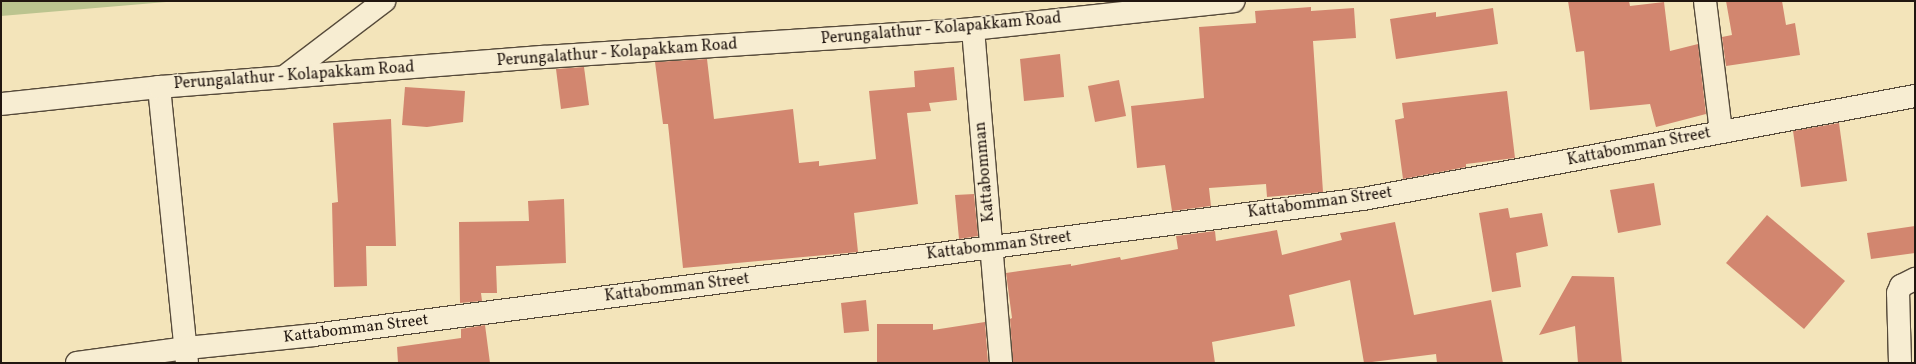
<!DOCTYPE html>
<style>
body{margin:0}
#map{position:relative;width:1916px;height:364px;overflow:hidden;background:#f3e4ba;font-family:Vollkorn,serif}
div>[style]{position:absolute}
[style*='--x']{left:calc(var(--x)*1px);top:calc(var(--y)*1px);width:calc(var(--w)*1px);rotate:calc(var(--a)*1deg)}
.green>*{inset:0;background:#bbc48f}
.building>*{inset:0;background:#d2866f}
.roads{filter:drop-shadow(1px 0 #564a3a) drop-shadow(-1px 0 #564a3a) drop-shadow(0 1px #564a3a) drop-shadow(0 -1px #564a3a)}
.street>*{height:22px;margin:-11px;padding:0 11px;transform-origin:11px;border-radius:11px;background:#f7edd2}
.secondary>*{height:22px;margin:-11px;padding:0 11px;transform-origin:11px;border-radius:11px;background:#f7edd2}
span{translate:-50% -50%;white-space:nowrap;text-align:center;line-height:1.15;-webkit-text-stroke:3px #f7edd2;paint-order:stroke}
.street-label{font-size:16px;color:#211610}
.frame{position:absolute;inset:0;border:2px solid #211610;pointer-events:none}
</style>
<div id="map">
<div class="green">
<div style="clip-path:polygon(1px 1px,178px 1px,1px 16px)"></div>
</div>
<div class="building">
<div style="clip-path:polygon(1568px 1px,1629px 1px,1630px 6px,1664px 2px,1670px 51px,1698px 44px,1706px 114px,1656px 127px,1650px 104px,1590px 110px,1584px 51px,1576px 52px)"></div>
<div style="clip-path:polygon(1726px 1px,1782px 1px,1786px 25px,1795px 23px,1800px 55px,1726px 66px,1722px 37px,1732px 35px)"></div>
<div style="clip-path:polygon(1311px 7px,1311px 11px,1354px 8px,1356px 38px,1313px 41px,1323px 192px,1267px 197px,1266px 184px,1209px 188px,1211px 206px,1172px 211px,1165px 165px,1137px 168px,1131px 106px,1204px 98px,1199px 27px,1256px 23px,1255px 11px)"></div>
<div style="clip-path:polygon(1493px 8px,1498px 44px,1396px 59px,1390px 19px,1436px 12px,1436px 17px)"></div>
<div style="clip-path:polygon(1060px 54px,1064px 97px,1024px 101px,1020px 59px)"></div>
<div style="clip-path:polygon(707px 59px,714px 119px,793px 109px,799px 163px,819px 161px,819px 166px,876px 159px,869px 91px,915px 87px,914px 71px,954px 67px,957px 100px,929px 103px,931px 111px,907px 113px,918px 204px,854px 213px,858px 252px,683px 268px,668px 124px,663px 124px,655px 62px)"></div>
<div style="clip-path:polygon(584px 67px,589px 105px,561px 109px,556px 69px)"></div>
<div style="clip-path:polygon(1119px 80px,1126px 116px,1095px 122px,1088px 86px)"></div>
<div style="clip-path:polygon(405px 87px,465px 91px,463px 122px,427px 127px,402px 125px)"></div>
<div style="clip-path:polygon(1507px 91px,1515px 158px,1466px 164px,1466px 167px,1403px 179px,1395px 120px,1404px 118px,1402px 103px)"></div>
<div style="clip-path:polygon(391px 119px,396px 246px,366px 246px,367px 286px,334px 287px,332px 203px,338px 202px,333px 123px)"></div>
<div style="clip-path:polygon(1839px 123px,1847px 181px,1801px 187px,1793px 131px)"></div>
<div style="clip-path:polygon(1654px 183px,1661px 225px,1618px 233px,1610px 190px)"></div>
<div style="clip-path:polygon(974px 194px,978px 236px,959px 239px,955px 195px)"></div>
<div style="clip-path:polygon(564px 199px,566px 263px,496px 266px,497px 293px,481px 293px,482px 301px,460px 303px,459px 222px,529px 221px,528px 201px)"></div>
<div style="clip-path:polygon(1508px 208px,1510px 218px,1542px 213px,1548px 246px,1516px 253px,1521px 287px,1492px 292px,1479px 213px)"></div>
<div style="clip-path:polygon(1767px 215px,1845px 281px,1804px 329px,1726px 263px)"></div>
<div style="clip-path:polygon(1395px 222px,1414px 315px,1491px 300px,1503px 363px,1437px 363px,1436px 354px,1364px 363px,1350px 280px,1289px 295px,1295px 326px,1212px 342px,1215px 363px,1013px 363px,1010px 319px,1012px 318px,1006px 273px,1071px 264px,1071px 266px,1120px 257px,1121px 260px,1178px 249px,1176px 236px,1215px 231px,1216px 241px,1277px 230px,1282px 255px,1342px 240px,1340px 233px)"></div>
<div style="clip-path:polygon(1915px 226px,1915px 253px,1871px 259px,1867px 233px)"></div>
<div style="clip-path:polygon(1572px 276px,1614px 277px,1622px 363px,1578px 363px,1575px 326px,1539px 335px)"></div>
<div style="clip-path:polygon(866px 300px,869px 331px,844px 333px,841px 303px)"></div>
<div style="clip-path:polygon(985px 322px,988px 363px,877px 363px,877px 324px,933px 324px,933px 330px)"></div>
<div style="clip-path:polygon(485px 325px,490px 363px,398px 363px,397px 347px,461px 338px,461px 329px)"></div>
</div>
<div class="roads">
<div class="street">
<div style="--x:1705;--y:1;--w:132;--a:83"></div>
<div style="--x:973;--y:29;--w:335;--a:85.2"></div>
<div style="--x:159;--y:87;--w:276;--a:84.2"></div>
<div style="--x:77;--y:363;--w:111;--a:-7.8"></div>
<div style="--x:187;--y:348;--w:128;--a:-5.8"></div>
<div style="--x:314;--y:335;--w:1058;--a:-7.39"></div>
<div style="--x:1363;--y:199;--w:562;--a:-10.57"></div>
<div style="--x:1900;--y:363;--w:70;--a:-91.6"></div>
<div style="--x:1898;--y:293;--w:8;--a:-67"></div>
<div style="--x:1901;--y:286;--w:16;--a:-27"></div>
</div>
<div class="secondary">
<div style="--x:284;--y:77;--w:126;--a:-37.2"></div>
<div style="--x:1;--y:104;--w:159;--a:-6.1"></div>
<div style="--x:159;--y:87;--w:385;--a:-4.5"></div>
<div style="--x:543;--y:57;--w:431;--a:-3.7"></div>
<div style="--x:973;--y:29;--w:262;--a:-6.1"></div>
</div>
</div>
<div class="street-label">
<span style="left:941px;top:29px;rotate:-5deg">Perungalathur - Kolapakkam Road</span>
<span style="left:617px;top:53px;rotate:-4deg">Perungalathur - Kolapakkam Road</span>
<span style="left:294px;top:76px;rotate:-4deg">Perungalathur - Kolapakkam Road</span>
<span style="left:1639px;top:147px;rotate:-11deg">Kattabomman Street</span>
<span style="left:985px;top:172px;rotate:-95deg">Kattabomman</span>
<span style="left:1320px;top:203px;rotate:-8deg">Kattabomman Street</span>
<span style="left:999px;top:246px;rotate:-7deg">Kattabomman Street</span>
<span style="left:677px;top:288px;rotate:-7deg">Kattabomman Street</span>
<span style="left:356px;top:329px;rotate:-7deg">Kattabomman Street</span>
</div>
<div class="frame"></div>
</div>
